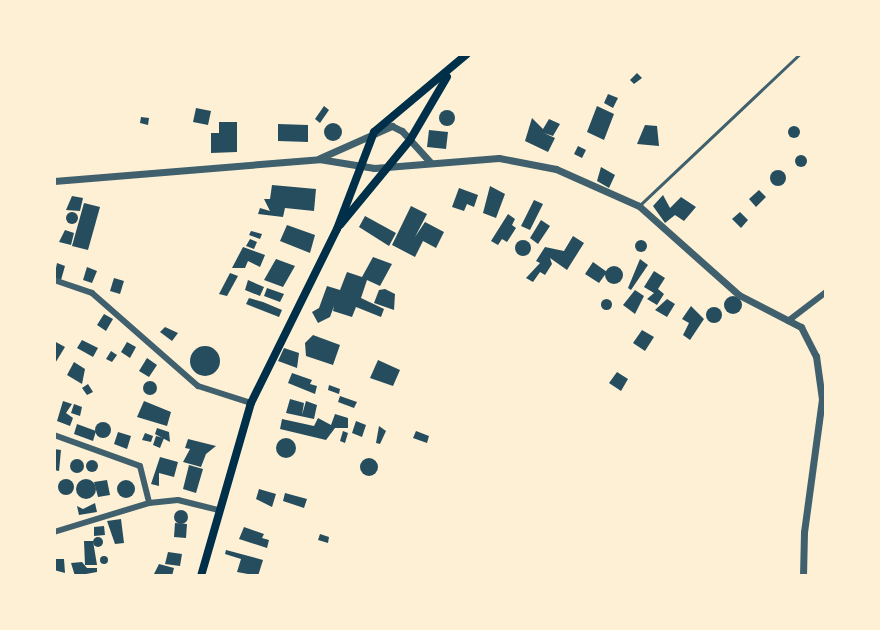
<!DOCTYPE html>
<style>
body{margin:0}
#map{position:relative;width:880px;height:630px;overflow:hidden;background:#fdf0d5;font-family:Lora,serif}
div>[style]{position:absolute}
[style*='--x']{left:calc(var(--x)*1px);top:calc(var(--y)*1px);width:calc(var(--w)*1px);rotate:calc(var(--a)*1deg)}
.building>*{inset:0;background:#264d5e}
.round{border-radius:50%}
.service>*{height:2.5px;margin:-1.25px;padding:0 1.25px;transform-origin:1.25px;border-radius:1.25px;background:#3f606c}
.minor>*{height:6px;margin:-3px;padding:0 3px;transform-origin:3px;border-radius:3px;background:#3f606c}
.tertiary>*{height:7px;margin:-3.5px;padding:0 3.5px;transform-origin:3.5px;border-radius:3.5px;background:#3f606c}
.secondary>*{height:8px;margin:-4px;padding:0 4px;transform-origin:4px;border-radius:4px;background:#003049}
span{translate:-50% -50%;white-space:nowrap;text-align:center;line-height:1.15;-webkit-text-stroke:5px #fdf0d5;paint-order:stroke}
.frame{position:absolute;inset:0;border:56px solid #fdf0d5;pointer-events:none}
</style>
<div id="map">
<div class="building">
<div style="clip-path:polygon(637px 73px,642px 78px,634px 84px,630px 80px)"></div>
<div style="clip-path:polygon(608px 94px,618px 98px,613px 108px,604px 103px)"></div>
<div style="clip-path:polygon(324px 106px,329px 110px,320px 123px,315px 119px)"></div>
<div style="clip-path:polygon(597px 106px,614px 114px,604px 140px,587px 132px)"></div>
<div style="clip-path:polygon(196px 108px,211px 111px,208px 125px,193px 122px)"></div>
<div class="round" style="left:439px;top:110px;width:16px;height:16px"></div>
<div style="clip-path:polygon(141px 117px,149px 118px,148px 125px,140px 123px)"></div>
<div style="clip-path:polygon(532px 118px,543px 129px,549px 119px,560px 124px,553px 136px,544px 133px,555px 138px,548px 152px,525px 141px)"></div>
<div style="clip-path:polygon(219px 122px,237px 122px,237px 152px,211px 153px,211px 133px,219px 133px)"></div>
<div class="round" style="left:324px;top:123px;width:18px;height:18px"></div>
<div style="clip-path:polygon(278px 124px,308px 125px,308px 142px,278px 141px)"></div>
<div style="clip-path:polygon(645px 125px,657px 126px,659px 146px,637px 144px)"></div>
<div class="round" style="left:788px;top:126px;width:12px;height:12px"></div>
<div style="clip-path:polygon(429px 130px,448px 132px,446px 149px,427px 147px)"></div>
<div style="clip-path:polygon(578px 146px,586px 150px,582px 158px,574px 154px)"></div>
<div class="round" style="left:795px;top:155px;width:12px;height:12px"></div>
<div style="clip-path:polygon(601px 167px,615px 175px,609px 188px,597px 181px)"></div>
<div class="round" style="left:770px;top:170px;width:16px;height:16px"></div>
<div style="clip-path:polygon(272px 185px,316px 189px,314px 211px,285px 208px,283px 217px,258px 214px,260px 208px,270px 211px,264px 199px,270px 199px)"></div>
<div style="clip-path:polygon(490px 186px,505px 194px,496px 218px,483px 213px)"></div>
<div style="clip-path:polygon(459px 188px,478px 195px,474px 207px,467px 204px,464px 211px,452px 207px)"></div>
<div style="clip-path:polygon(759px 190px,766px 197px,756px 207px,749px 199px)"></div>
<div style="clip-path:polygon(663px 195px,670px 208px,681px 197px,696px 207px,684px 221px,675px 215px,665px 223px,653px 206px)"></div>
<div style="clip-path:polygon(72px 196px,83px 198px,80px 211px,66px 210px)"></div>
<div style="clip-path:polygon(534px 200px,543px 204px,530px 230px,521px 226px)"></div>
<div style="clip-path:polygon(84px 203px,100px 207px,88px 250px,72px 246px)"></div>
<div style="clip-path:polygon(411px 206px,427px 214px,415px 237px,425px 222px,444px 232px,436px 248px,423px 241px,415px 257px,392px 245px)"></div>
<div class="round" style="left:66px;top:212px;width:12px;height:12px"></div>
<div style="clip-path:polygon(740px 212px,748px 220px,741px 228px,732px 219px)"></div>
<div style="clip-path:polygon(508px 214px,515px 219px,512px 225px,516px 228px,507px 242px,502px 239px,498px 245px,491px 241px)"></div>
<div style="clip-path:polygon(365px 216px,396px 233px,389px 246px,359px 227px)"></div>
<div style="clip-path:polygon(541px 220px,550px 226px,538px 244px,530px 238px)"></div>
<div style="clip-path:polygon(287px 225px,315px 235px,310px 253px,280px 241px)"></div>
<div style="clip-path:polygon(65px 230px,74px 233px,71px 245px,59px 242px)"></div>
<div style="clip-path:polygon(251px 231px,262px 234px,260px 239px,249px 235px)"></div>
<div style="clip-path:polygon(573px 236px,584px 243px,567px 270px,550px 258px,552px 264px,545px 275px,540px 272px,533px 282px,526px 278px,540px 263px,536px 261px,545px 247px,564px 251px)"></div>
<div style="clip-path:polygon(250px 239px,257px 242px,254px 249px,246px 246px)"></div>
<div class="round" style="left:515px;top:240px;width:16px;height:16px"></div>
<div class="round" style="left:635px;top:240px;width:12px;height:12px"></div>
<div style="clip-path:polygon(243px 247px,265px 255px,260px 267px,248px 261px,245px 268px,232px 268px)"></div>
<div style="clip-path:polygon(373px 257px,392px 264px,380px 286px,367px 280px,361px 298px,384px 309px,381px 317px,356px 307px,352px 317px,333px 311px,334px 306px,330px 317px,318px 323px,312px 312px,319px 308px,327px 286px,340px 290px,347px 272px,362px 277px)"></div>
<div style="clip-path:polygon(276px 259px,295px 266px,283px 287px,264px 280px)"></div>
<div style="clip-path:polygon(640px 259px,648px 265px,631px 290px,628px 288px)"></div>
<div style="clip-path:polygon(593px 262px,607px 272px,599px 283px,585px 274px)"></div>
<div style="clip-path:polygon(57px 263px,65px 266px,61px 280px,54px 278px)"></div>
<div class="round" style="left:605px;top:266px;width:18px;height:18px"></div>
<div style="clip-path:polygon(87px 267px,97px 271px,92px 283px,83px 280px)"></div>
<div style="clip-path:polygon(654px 271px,665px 278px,658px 289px,664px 294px,657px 305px,647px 299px,654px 293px,644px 287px)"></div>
<div style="clip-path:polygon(230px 273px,238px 276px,227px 296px,219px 294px)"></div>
<div style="clip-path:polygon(114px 278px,124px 281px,120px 294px,110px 291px)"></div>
<div style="clip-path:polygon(248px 280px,264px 287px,260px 296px,245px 290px)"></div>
<div style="clip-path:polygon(267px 288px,284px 294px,280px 302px,264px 296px)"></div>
<div style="clip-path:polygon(385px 289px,395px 294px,394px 310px,374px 303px,379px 290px)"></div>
<div style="clip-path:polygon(635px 290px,644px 296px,635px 314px,623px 305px)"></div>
<div class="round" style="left:724px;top:296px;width:18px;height:18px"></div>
<div style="clip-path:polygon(249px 298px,263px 302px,282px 310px,279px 317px,246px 304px)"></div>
<div class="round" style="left:600.5px;top:298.5px;width:11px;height:11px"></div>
<div style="clip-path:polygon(667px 299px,675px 304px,667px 317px,655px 310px)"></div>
<div style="clip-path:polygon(691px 306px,704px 319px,690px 340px,683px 335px,689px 323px,682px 319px)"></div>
<div class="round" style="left:706px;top:307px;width:16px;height:16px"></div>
<div style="clip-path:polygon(104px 314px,113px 319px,106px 331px,97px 325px)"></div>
<div style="clip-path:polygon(165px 327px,178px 333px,172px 341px,160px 332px)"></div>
<div style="clip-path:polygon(642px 330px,654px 337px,645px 351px,633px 343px)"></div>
<div style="clip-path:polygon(313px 335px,340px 345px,333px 365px,306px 356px,305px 343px)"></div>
<div style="clip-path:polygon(82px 340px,98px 348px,93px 357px,77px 348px)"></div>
<div style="clip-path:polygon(54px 341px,65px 347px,54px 365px)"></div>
<div style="clip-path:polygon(127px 342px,136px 347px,130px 358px,121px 352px)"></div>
<div class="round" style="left:190px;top:346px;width:30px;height:30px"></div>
<div style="clip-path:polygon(284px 348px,299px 353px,297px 368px,278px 361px)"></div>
<div style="clip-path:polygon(111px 351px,117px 355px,112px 362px,106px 359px)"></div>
<div style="clip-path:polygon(147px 358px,157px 365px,149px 377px,139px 371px)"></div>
<div style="clip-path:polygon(378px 360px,400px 370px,393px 386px,370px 378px)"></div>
<div style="clip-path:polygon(74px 362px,85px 369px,82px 384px,67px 375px)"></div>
<div style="clip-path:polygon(617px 372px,628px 379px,621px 391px,609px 383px)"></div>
<div style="clip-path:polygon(292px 373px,312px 380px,310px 384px,317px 386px,315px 394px,288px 383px)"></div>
<div class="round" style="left:143px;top:381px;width:14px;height:14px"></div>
<div style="clip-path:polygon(88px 384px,93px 392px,87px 395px,82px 388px)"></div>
<div style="clip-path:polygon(329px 385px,340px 389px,339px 394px,328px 390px)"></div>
<div style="clip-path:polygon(340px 396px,357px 402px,354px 408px,338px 402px)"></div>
<div style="clip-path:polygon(290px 399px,304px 403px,302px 415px,306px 401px,317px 405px,314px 419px,286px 413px)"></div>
<div style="clip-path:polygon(63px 401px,72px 404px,66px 413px,73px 418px,70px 426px,57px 421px)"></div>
<div style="clip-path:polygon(144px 401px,171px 412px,167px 426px,137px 417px)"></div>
<div style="clip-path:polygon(74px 404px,82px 407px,80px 416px,71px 413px)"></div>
<div style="clip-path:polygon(335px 414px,348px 418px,348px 428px,335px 428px,326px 440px,280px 429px,282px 419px,314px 426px,318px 418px,331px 425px)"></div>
<div style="clip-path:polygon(356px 421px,366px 425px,362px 437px,352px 433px)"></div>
<div class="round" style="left:95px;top:422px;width:16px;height:16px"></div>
<div style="clip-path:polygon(77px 424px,96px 431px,93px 441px,74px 434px)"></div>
<div style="clip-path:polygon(379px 426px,386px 431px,380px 444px,376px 443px)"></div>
<div style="clip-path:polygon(157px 428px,169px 432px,170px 442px,155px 434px)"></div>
<div style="clip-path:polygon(343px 431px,348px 433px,345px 443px,340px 441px)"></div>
<div style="clip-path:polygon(416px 431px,429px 436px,427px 443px,413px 438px)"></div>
<div style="clip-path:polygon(118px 432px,131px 436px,127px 449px,114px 444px)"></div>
<div style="clip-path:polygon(145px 433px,153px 436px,151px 442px,142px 440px)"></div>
<div style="clip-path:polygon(156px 436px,164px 438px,160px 448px,153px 445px)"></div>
<div class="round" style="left:276px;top:438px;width:20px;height:20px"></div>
<div style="clip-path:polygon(188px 439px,216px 446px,206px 454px,201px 467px,183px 462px,190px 449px,185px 448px)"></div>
<div style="clip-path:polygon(54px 449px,61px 450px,59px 471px,54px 470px)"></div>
<div style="clip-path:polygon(160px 457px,178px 462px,174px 477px,159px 473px,159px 486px,151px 484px)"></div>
<div class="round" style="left:360px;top:458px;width:18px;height:18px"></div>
<div class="round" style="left:70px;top:459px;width:14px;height:14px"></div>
<div class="round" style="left:86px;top:460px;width:12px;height:12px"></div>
<div style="clip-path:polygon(189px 465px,203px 469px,196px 493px,183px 489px)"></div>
<div class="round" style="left:58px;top:479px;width:16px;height:16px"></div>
<div class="round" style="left:76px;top:479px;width:20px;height:20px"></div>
<div class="round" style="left:117px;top:480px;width:18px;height:18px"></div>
<div style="clip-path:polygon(107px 480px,110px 495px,98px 497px,94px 482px)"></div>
<div style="clip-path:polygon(259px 489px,276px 494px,272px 507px,256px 499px)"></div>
<div style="clip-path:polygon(285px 493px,307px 499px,304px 508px,283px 501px)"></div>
<div style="clip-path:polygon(95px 503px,97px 512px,79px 515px,77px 506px,83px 509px)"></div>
<div class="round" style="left:174px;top:510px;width:14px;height:14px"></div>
<div style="clip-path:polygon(121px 519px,124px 543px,115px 544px,107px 521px)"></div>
<div style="clip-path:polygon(175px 523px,187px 524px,186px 538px,174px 537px)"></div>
<div style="clip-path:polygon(104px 526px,105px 535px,94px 536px,94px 527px)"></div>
<div style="clip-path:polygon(244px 527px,264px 534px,262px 538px,269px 540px,267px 548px,239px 539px)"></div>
<div style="clip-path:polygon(320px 534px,329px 537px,328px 543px,318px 540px)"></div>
<div class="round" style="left:93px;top:537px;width:10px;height:10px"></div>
<div style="clip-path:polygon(84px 541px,93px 541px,97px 565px,85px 565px)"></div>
<div style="clip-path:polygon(226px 550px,263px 560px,258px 576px,237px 572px,241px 559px,225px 554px)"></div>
<div style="clip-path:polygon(168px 552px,182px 554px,180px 566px,165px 564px)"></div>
<div class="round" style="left:100px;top:556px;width:8px;height:8px"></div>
<div style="clip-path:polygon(54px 559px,64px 559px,65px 573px,54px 570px)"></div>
<div style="clip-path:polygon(82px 562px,87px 568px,97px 568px,97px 572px,75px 576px,71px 563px)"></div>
<div style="clip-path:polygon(159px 564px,174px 568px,172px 576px,153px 576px)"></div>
</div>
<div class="service">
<div style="--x:639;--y:206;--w:221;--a:-43.4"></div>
</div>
<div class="minor">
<div style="--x:54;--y:280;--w:40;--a:18.9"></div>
<div style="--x:92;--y:293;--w:141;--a:41.3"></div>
<div style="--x:198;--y:386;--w:56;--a:17.8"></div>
<div style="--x:788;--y:321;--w:48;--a:-37.3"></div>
<div style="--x:54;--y:435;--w:91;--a:19.8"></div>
<div style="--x:140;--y:466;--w:38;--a:76"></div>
<div style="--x:54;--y:532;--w:99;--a:-17"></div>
<div style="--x:149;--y:503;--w:29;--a:-6"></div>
<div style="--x:178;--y:500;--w:41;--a:14"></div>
</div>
<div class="tertiary">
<div style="--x:320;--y:158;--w:79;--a:-24"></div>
<div style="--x:392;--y:126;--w:11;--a:27"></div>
<div style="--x:402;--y:131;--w:42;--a:47.9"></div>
<div style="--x:54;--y:181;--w:266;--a:-4.7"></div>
<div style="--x:319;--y:159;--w:56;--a:9.3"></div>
<div style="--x:374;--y:168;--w:125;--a:-4.6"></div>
<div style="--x:499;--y:158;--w:58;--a:10.9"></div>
<div style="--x:556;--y:169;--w:91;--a:24"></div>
<div style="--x:639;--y:206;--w:134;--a:41.7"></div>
<div style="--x:739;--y:295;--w:70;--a:27.3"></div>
<div style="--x:801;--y:327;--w:33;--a:63"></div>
<div style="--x:816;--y:356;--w:43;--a:82.1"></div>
<div style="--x:822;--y:399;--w:134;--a:97.7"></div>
<div style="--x:804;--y:532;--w:44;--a:91.3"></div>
</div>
<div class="secondary">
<div style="--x:340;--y:225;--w:110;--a:-50.5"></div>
<div style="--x:410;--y:140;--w:73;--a:-59.6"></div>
<div style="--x:201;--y:576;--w:180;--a:-73.9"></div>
<div style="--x:251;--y:403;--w:194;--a:-63.7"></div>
<div style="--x:337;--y:229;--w:104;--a:-69.1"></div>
<div style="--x:374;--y:132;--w:121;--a:-40"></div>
</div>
<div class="frame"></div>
</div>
